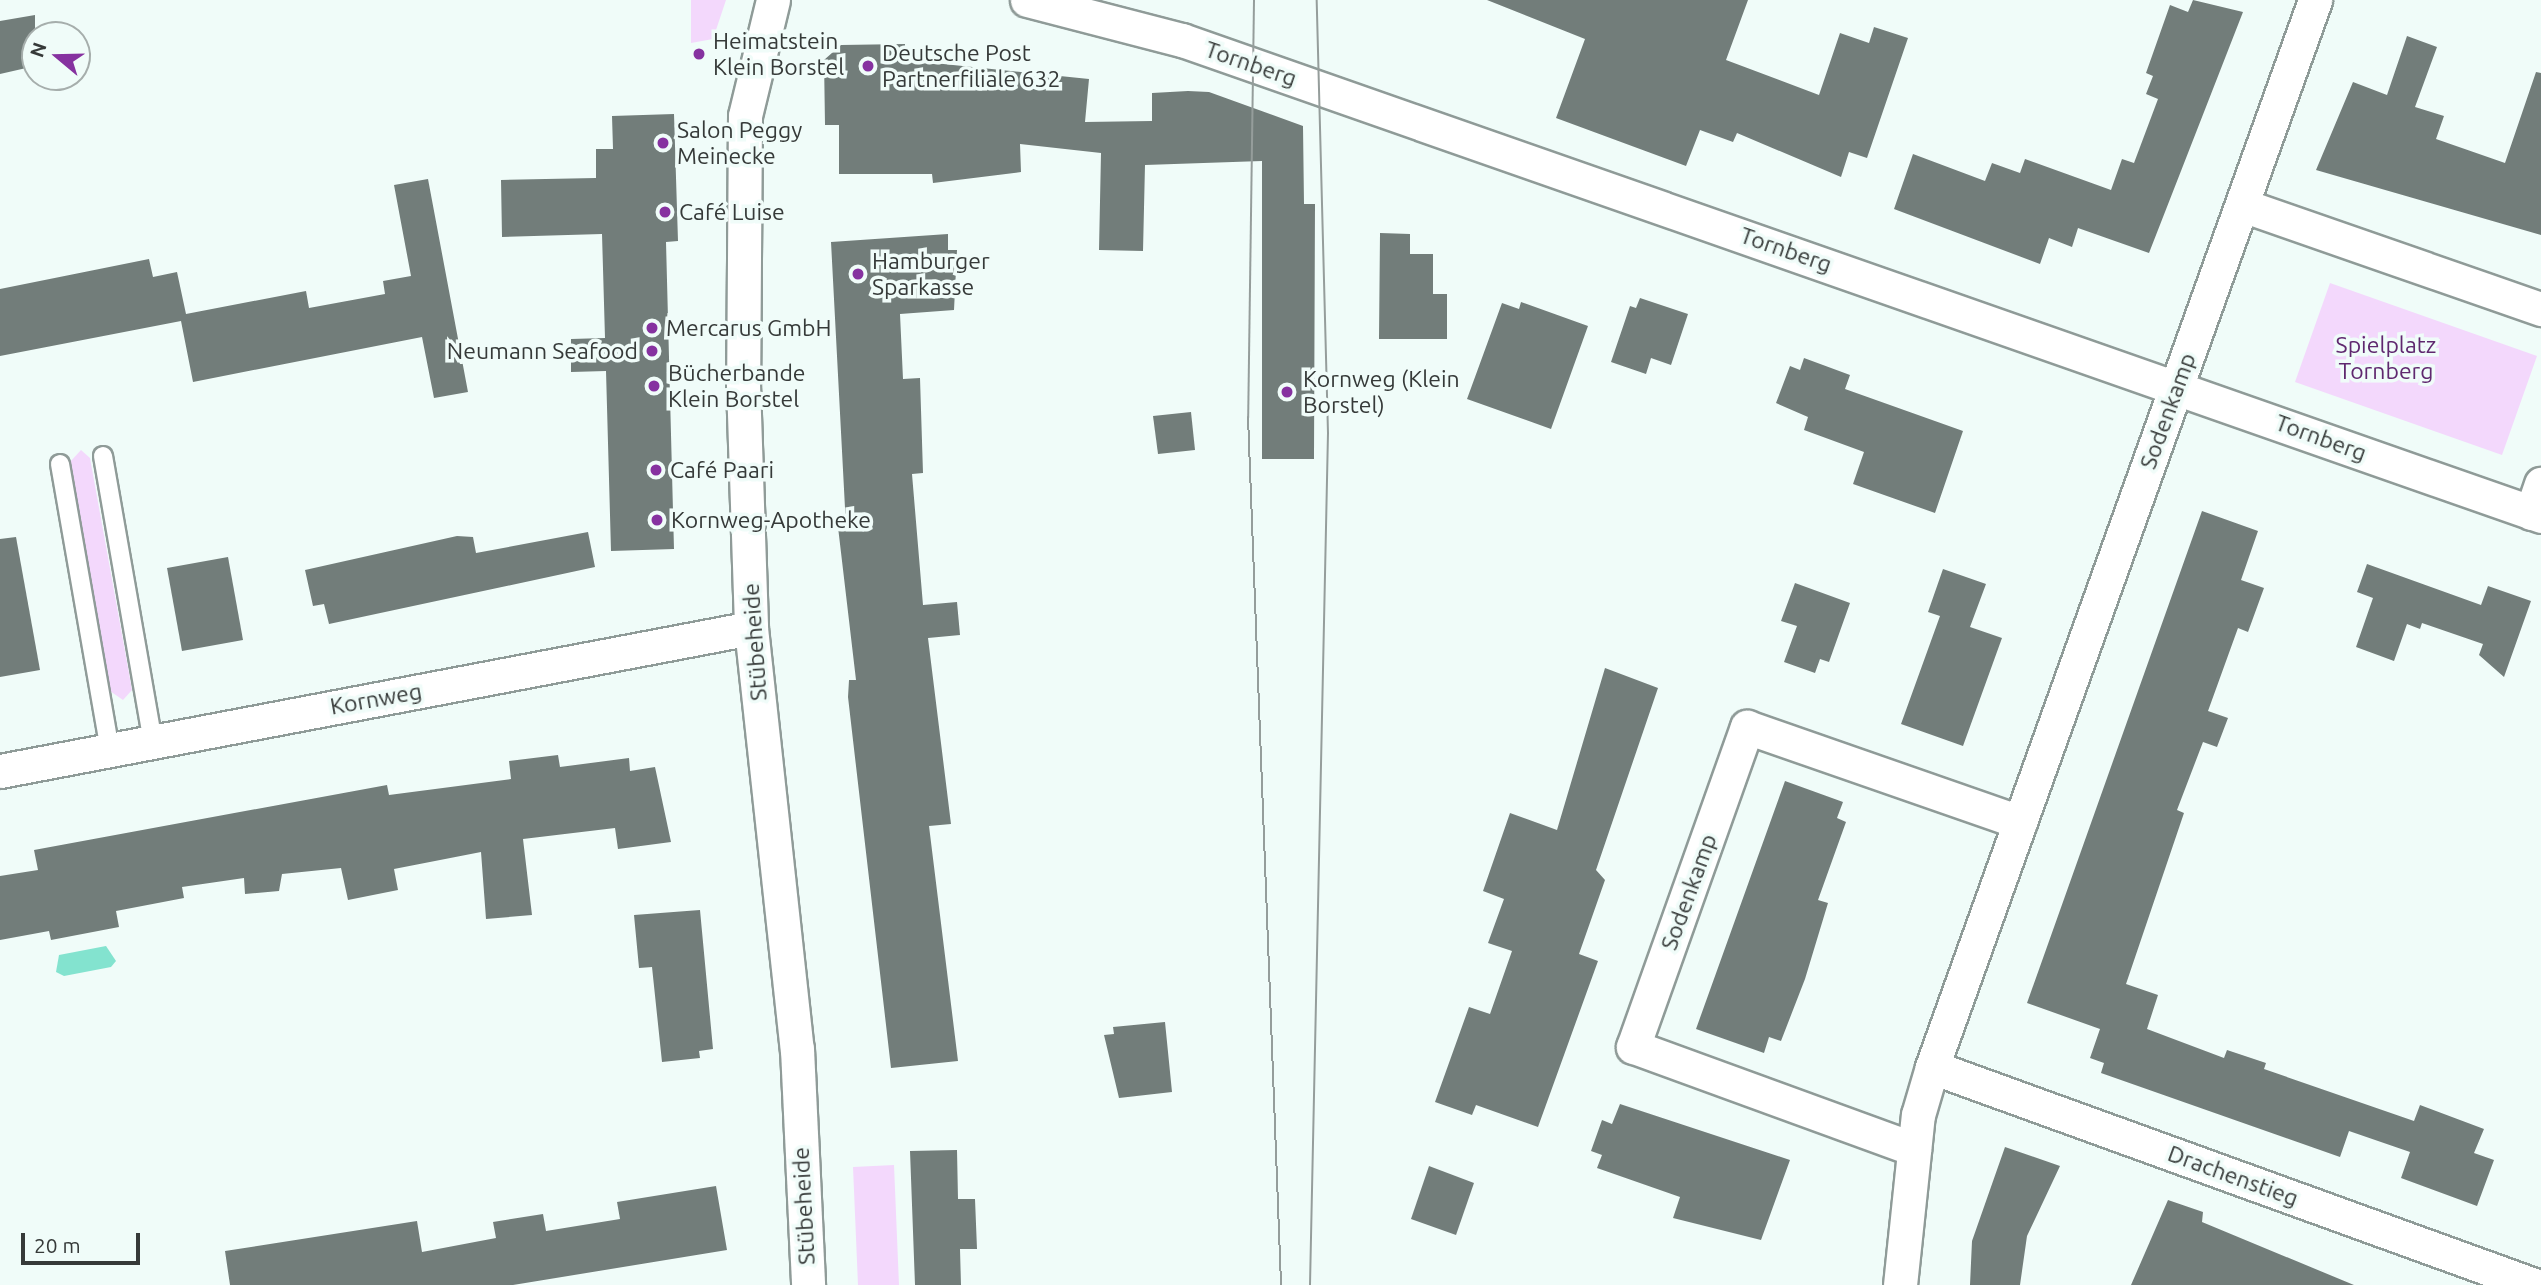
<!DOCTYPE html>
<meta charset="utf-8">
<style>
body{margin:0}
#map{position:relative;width:2541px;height:1285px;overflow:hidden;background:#f0fcf9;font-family:Ubuntu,sans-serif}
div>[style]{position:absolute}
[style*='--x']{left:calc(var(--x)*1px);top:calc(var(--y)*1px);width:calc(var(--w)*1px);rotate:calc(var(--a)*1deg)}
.green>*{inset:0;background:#f3d8fc}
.water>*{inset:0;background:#83e3cf}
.building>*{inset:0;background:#727d7a}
.roads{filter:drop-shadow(2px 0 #8f9b98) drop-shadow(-2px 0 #8f9b98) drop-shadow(0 2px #8f9b98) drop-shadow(0 -2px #8f9b98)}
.lane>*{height:18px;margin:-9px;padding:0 9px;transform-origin:9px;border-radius:9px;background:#fff}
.street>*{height:33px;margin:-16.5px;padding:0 16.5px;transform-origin:16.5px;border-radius:16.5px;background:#fff}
.tram>*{height:2px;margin:-1px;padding:0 1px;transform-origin:1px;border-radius:1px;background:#959d9b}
.dots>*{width:19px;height:19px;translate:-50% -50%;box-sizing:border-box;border:4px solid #f0fcf9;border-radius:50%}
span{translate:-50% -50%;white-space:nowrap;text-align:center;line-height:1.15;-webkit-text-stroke:7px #f0fcf9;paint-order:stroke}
.poi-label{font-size:23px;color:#363a39}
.left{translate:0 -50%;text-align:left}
.right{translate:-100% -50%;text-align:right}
.street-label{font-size:23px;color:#363a39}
.park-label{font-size:23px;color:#5f286f}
.north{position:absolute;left:21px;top:21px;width:70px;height:70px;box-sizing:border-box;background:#f0fcf9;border:2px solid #a6aeac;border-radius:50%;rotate:289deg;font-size:19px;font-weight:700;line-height:28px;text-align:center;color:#363a39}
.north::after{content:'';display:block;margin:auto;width:24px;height:32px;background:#8632a0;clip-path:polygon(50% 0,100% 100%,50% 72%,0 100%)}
.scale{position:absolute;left:21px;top:1233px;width:119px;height:32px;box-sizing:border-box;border:4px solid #363a39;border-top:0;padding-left:9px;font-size:21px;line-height:24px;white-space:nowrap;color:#363a39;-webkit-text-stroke:5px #f0fcf9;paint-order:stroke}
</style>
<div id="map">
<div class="green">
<div style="clip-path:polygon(691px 0,726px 0,713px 39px,691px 43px)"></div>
<div style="clip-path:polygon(2330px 283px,2537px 356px,2502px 455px,2295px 382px)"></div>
<div style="clip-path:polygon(81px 450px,90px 458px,132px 690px,123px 700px,110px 691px,70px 462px)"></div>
<div style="clip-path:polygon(894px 1165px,899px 1285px,858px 1285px,853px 1167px)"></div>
</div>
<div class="water">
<div style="clip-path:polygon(106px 946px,116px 961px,111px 967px,64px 976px,56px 972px,59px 955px)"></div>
</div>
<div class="building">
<div style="clip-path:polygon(1487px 0,1748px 0,1726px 60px,1819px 95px,1840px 33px,1869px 43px,1874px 27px,1908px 38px,1867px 158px,1849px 152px,1841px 177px,1737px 133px,1733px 142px,1700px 130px,1686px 166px,1556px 118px,1585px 39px)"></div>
<div style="clip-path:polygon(2193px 0,2243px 12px,2149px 253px,2078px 228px,2072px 247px,2049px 238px,2040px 264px,1894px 209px,1913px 154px,1985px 181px,1992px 163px,2020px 173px,2025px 159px,2111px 190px,2122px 159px,2134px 163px,2158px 99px,2146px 94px,2153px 76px,2146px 73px,2170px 5px,2188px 12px)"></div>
<div style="clip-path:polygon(35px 15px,35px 66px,0 74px,0 21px)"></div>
<div style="clip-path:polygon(2407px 36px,2437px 47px,2415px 107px,2444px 116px,2436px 139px,2505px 163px,2536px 72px,2541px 73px,2541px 235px,2316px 170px,2353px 82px,2387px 95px)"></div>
<div style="clip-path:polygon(905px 44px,905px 60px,1089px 79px,1085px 122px,1152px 121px,1152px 93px,1188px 91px,1209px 92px,1303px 126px,1304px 204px,1315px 204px,1314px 459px,1262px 459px,1262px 161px,1145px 165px,1143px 251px,1099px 250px,1101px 153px,1020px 144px,1021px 172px,933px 183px,932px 174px,839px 174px,839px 125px,825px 125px,824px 60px,841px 45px)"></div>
<div style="clip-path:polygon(674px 114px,678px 241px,666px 242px,674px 549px,611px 551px,606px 371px,571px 372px,571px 339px,605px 338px,602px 234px,502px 237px,501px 180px,596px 178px,596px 149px,613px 149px,612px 116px)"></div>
<div style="clip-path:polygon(428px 179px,468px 392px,434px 398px,422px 337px,193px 382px,181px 321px,0 356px,0 289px,149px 259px,153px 277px,177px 272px,186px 314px,306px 291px,309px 308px,385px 294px,383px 281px,411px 276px,394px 185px)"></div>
<div style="clip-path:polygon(1380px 233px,1410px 234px,1410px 254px,1433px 254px,1433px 294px,1447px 294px,1447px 339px,1379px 339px)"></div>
<div style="clip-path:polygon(948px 234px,948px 250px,957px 250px,954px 310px,900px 314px,903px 379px,920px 378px,923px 473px,912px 474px,923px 605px,957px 602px,960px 635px,928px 638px,951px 824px,929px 826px,958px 1061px,891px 1068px,848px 697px,849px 680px,856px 680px,838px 527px,846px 527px,831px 242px)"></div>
<div style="clip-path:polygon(1640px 298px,1688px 314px,1671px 365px,1651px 358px,1646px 374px,1611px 362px,1630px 306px,1636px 308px)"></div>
<div style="clip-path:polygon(1521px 302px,1588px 326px,1551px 429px,1467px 399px,1502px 303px,1519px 309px)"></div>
<div style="clip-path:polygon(1804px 358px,1850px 375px,1845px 389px,1963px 431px,1935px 513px,1853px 484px,1864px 452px,1804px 430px,1808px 417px,1776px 403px,1790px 366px,1800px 370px)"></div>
<div style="clip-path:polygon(1191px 412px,1195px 450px,1158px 454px,1153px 416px)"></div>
<div style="clip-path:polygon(2202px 511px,2258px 531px,2241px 580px,2264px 588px,2248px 632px,2238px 628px,2208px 711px,2228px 718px,2217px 747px,2203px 742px,2177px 810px,2184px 813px,2126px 984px,2158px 995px,2147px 1029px,2224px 1058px,2227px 1050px,2266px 1063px,2264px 1069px,2414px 1121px,2420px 1105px,2484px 1129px,2474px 1153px,2494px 1160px,2477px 1206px,2401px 1178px,2410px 1152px,2349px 1131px,2340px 1157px,2101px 1073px,2104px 1063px,2090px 1058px,2100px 1029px,2027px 1003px)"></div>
<div style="clip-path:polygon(588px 532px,595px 567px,329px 624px,324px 604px,313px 606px,305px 570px,457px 536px,473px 537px,476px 553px)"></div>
<div style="clip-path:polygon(16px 537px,40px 670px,0 677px,0 539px)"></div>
<div style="clip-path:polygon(228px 557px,243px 640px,182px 651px,167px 568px)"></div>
<div style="clip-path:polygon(2367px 564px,2481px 605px,2488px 586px,2531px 601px,2504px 677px,2479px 655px,2483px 644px,2422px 623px,2420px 629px,2407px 624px,2394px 661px,2356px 647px,2373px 598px,2357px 592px)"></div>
<div style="clip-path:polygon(1943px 569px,1986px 584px,1970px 627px,2002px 638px,1963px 746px,1901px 724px,1940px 616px,1928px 612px)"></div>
<div style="clip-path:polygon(1795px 583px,1850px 603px,1829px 662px,1820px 659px,1815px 673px,1784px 662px,1797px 626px,1781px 621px)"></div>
<div style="clip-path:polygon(1605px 668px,1658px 688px,1596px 870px,1605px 880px,1579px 954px,1598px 961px,1538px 1127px,1476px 1105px,1472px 1115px,1435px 1102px,1469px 1007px,1490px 1014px,1512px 951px,1488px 943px,1504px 899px,1483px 891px,1510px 813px,1557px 830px)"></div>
<div style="clip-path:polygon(558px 755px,560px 767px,629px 758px,630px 771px,655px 767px,671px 842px,618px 849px,615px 828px,523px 839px,532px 915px,486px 919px,481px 852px,394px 869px,398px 890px,348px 900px,341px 868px,282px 874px,279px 891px,245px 894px,244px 878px,182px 887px,184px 898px,116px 911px,119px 927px,51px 940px,49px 931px,0 940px,0 876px,38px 870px,34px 850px,387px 785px,389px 795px,511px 779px,509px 761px)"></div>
<div style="clip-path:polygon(1785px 781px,1843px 802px,1837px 818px,1846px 822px,1818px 900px,1828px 903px,1805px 979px,1781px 1041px,1769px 1037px,1764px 1053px,1696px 1029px)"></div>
<div style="clip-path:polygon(700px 910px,713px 1049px,699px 1051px,700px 1058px,662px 1062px,652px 967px,639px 968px,634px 915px)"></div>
<div style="clip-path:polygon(1165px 1022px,1172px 1092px,1119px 1098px,1104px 1035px,1114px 1034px,1113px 1027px)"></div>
<div style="clip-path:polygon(1620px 1104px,1790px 1160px,1761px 1240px,1673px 1218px,1680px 1197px,1597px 1168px,1602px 1155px,1591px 1151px,1602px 1120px,1612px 1124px)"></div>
<div style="clip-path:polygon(2005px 1147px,2060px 1166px,2027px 1236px,2020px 1285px,1970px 1285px,1972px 1241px)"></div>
<div style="clip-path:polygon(957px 1150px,958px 1199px,975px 1199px,977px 1249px,960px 1249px,961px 1285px,915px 1285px,910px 1151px)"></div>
<div style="clip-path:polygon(1429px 1166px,1474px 1183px,1456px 1235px,1411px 1219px)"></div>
<div style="clip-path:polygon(716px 1186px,727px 1250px,513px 1285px,230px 1285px,225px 1251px,417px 1221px,422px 1252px,496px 1238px,493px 1222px,543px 1214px,546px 1231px,620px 1219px,617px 1202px)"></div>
<div style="clip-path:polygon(2168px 1200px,2203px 1212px,2202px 1222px,2354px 1285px,2131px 1285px)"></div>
</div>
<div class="roads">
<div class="lane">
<div style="--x:103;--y:456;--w:291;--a:80.1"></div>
<div style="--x:60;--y:464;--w:291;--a:80.1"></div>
</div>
<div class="street">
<div style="--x:773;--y:0;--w:119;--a:103.6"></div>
<div style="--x:745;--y:116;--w:268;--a:90.4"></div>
<div style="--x:743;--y:384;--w:244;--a:88.1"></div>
<div style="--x:751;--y:628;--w:424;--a:83.8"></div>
<div style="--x:797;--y:1049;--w:236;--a:87.3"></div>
<div style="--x:1027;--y:0;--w:160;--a:14.5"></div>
<div style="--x:1182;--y:40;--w:1440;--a:19.3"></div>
<div style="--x:2242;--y:205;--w:317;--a:19.2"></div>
<div style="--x:2531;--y:513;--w:31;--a:-71"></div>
<div style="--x:0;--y:771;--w:764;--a:-10.78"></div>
<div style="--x:1932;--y:1067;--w:640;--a:19.91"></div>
<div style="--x:1914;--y:1149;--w:299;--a:-160"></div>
<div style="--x:1633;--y:1047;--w:340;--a:-70.4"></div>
<div style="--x:1747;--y:727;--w:289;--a:19.2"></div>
<div style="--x:1900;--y:1285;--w:171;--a:-84"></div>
<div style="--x:1918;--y:1115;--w:50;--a:-73.7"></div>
<div style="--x:1932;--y:1067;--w:1134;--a:-70.25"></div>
</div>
</div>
<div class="tram">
<div style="--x:1254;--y:0;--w:417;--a:90.8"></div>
<div style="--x:1248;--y:417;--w:869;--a:87.82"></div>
<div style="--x:1310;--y:1285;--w:852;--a:-88.79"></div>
<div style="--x:1328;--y:433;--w:433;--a:-91.5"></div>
</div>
<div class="dots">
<div style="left:699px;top:54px;background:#8632a0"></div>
<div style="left:868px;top:66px;background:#8632a0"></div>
<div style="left:663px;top:143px;background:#8632a0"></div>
<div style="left:665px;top:212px;background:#8632a0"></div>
<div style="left:858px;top:274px;background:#8632a0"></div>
<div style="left:652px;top:328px;background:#8632a0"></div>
<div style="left:652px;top:351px;background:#8632a0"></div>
<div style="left:654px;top:386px;background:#8632a0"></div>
<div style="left:1287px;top:392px;background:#8632a0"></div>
<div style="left:656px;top:470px;background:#8632a0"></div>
<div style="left:657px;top:520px;background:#8632a0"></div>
</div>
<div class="poi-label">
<span class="left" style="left:713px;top:54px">Heimatstein<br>Klein Borstel</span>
<span class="left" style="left:882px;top:66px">Deutsche Post<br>Partnerfiliale 632</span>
<span class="left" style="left:677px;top:143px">Salon Peggy<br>Meinecke</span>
<span class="left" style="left:679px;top:212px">Café Luise</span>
<span class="left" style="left:872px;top:274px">Hamburger<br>Sparkasse</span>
<span class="left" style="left:666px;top:328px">Mercarus GmbH</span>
<span class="right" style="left:638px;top:351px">Neumann Seafood</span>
<span class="left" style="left:668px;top:386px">Bücherbande<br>Klein Borstel</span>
<span class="left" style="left:1303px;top:392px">Kornweg (Klein<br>Borstel)</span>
<span class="left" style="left:670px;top:470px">Café Paari</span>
<span class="left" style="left:671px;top:520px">Kornweg-Apotheke</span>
</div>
<div class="street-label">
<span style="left:1251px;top:64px;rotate:19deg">Tornberg</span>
<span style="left:1786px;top:250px;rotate:19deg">Tornberg</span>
<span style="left:2168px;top:411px;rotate:-70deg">Sodenkamp</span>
<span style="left:2321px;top:438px;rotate:20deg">Tornberg</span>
<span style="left:755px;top:642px;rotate:-94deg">Stübeheide</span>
<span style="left:376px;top:699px;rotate:-10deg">Kornweg</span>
<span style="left:1689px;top:892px;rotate:-70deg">Sodenkamp</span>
<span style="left:2233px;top:1176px;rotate:20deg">Drachenstieg</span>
<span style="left:804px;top:1206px;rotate:-93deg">Stübeheide</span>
</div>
<div class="park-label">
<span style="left:2386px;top:358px">Spielplatz<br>Tornberg</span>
</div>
<div class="north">N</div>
<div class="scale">20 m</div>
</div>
